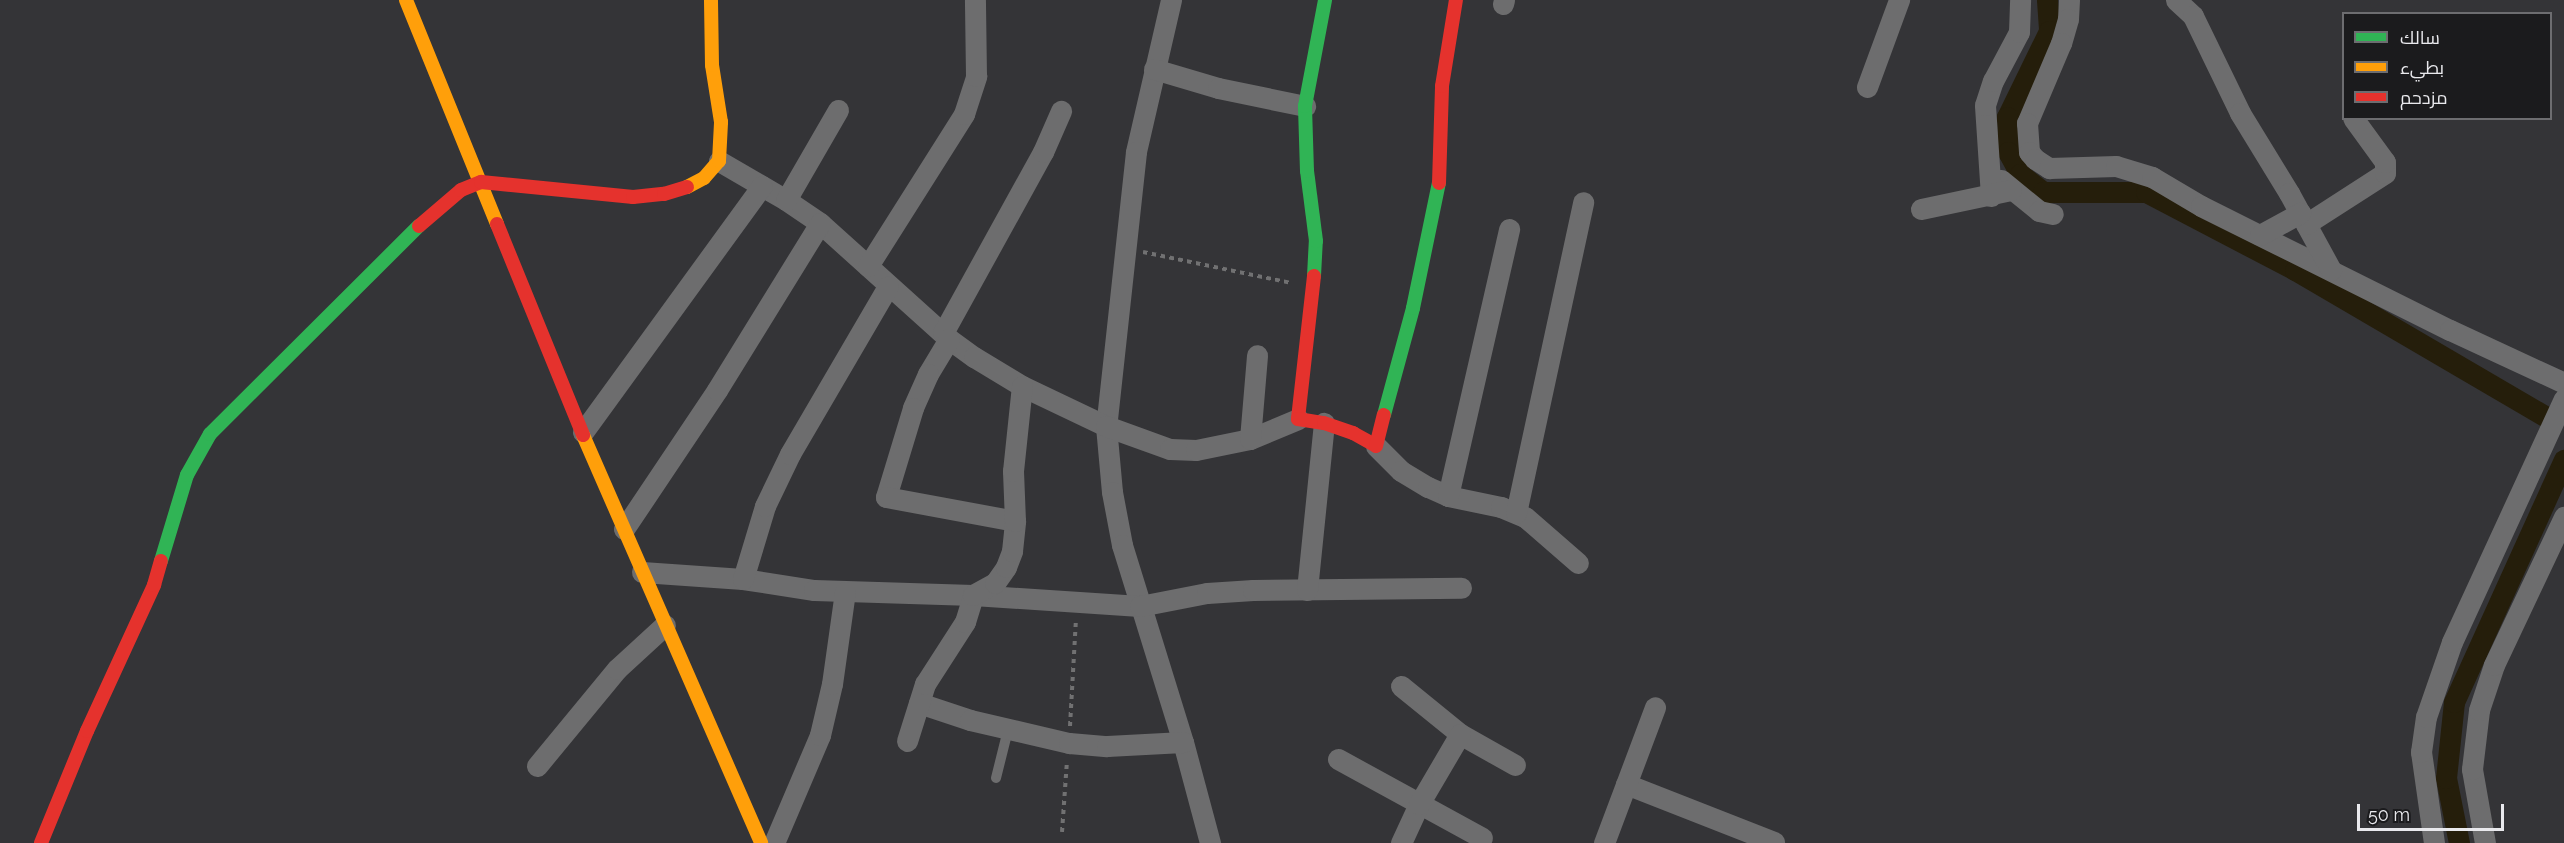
<!DOCTYPE html>
<meta charset="utf-8">
<style>
body{margin:0}
#map{position:relative;width:2564px;height:843px;overflow:hidden;background:#343437;font-family:Raleway,Cairo,sans-serif}
div>[style]{position:absolute}
[style*='--x']{left:calc(var(--x)*1px);top:calc(var(--y)*1px);width:calc(var(--w)*1px);rotate:calc(var(--a)*1deg)}
.canal>*{height:21px;margin:-10.5px;padding:0 10.5px;transform-origin:10.5px;border-radius:10.5px;background:#251e0b}
.path>*{height:4px;margin-top:-2px;transform-origin:0;background:repeating-linear-gradient(90deg,#717172 0 4.5px,transparent 0 9px)}
.lane>*{height:10px;margin:-5px;padding:0 5px;transform-origin:5px;border-radius:5px;background:#6d6d6e}
.street>*{height:21px;margin:-10.5px;padding:0 10.5px;transform-origin:10.5px;border-radius:10.5px;background:#6d6d6e}
.fast>*{height:14px;margin:-7px;padding:0 7px;transform-origin:7px;border-radius:7px;background:#30b455}
.slow>*{height:14px;margin:-7px;padding:0 7px;transform-origin:7px;border-radius:7px;background:#ff9f0a}
.jam>*{height:14px;margin:-7px;padding:0 7px;transform-origin:7px;border-radius:7px;background:#e5322d}
span{translate:-50% -50%;white-space:nowrap;text-align:center;line-height:1.15;-webkit-text-stroke:4.5px #1b1b1d;paint-order:stroke}
.legend{position:absolute;left:2342px;top:12px;width:210px;height:108px;box-sizing:border-box;background:#1b1b1d;border:2px solid #6d6d70;margin:0;padding:8px 10px;list-style:none;font-size:18px;color:#e9e9ed}
.legend li{display:flex;align-items:center;gap:12px;height:30px}
.legend b{width:30px;border:2px solid #6d6d70}
.scale{position:absolute;left:2357px;top:804px;width:147px;height:27px;box-sizing:border-box;border:3px solid #e9e9ed;border-top:0;padding-left:8px;font-size:18px;line-height:21px;white-space:nowrap;color:#e9e9ed;-webkit-text-stroke:4px #1b1b1d;paint-order:stroke}
</style>
<div id="map">
<div class="canal">
<div style="--x:2047;--y:0;--w:31;--a:86"></div>
<div style="--x:2049;--y:31;--w:96;--a:116"></div>
<div style="--x:2007;--y:117;--w:35;--a:88"></div>
<div style="--x:2008;--y:152;--w:25;--a:61"></div>
<div style="--x:2020;--y:174;--w:29;--a:38"></div>
<div style="--x:2043;--y:192;--w:103;--a:0"></div>
<div style="--x:2146;--y:192;--w:168;--a:27.6"></div>
<div style="--x:2295;--y:270;--w:290;--a:30.3"></div>
<div style="--x:2459;--y:843;--w:66;--a:-101.3"></div>
<div style="--x:2446;--y:778;--w:76;--a:-84"></div>
<div style="--x:2454;--y:702;--w:266;--a:-65.6"></div>
</div>
<div class="path">
<div style="--x:1143;--y:252;--w:151;--a:11.8"></div>
<div style="--x:1070;--y:726;--w:107;--a:-86.8"></div>
<div style="--x:1062;--y:832;--w:72;--a:-86"></div>
</div>
<div class="lane">
<div style="--x:996;--y:778;--w:49;--a:-76"></div>
</div>
<div class="street">
<div style="--x:1171;--y:0;--w:156;--a:103"></div>
<div style="--x:1136;--y:152;--w:276;--a:96.2"></div>
<div style="--x:1106;--y:426;--w:66;--a:84.8"></div>
<div style="--x:1112;--y:492;--w:54;--a:79.3"></div>
<div style="--x:1122;--y:545;--w:206;--a:72.8"></div>
<div style="--x:1183;--y:742;--w:105;--a:75"></div>
<div style="--x:2069;--y:0;--w:19;--a:93"></div>
<div style="--x:2068;--y:19;--w:25;--a:106"></div>
<div style="--x:2061;--y:43;--w:87;--a:113"></div>
<div style="--x:2027;--y:123;--w:29;--a:86"></div>
<div style="--x:2029;--y:152;--w:9;--a:49"></div>
<div style="--x:2035;--y:159;--w:17;--a:33"></div>
<div style="--x:2049;--y:168;--w:67;--a:-1.7"></div>
<div style="--x:2116;--y:166;--w:38;--a:17"></div>
<div style="--x:2152;--y:177;--w:57;--a:30.6"></div>
<div style="--x:2201;--y:206;--w:278;--a:26.5"></div>
<div style="--x:2450;--y:330;--w:126;--a:24.9"></div>
<div style="--x:2176;--y:0;--w:23;--a:43"></div>
<div style="--x:2193;--y:16;--w:108;--a:64.1"></div>
<div style="--x:2240;--y:113;--w:94;--a:58.5"></div>
<div style="--x:2289;--y:193;--w:88;--a:61.4"></div>
<div style="--x:1503;--y:4;--w:4;--a:-76"></div>
<div style="--x:1154;--y:69;--w:67;--a:16.5"></div>
<div style="--x:1218;--y:88;--w:89;--a:11.7"></div>
<div style="--x:1867;--y:87;--w:93;--a:-69.8"></div>
<div style="--x:719;--y:161;--w:78;--a:30.2"></div>
<div style="--x:786;--y:200;--w:41;--a:34.1"></div>
<div style="--x:820;--y:223;--w:173;--a:42"></div>
<div style="--x:949;--y:339;--w:31;--a:36"></div>
<div style="--x:974;--y:357;--w:56;--a:31.1"></div>
<div style="--x:1022;--y:386;--w:93;--a:25.5"></div>
<div style="--x:1106;--y:426;--w:68;--a:19.8"></div>
<div style="--x:1170;--y:449;--w:26;--a:2"></div>
<div style="--x:1196;--y:450;--w:55;--a:-11.5"></div>
<div style="--x:1250;--y:439;--w:52;--a:-22.6"></div>
<div style="--x:2001;--y:180;--w:49;--a:39.2"></div>
<div style="--x:2039;--y:211;--w:14;--a:12"></div>
<div style="--x:1991;--y:196;--w:91;--a:-93.8"></div>
<div style="--x:1985;--y:105;--w:25;--a:-72"></div>
<div style="--x:1993;--y:81;--w:55;--a:-62"></div>
<div style="--x:2019;--y:32;--w:32;--a:-88"></div>
<div style="--x:786;--y:200;--w:104;--a:-60"></div>
<div style="--x:1921;--y:209;--w:92;--a:-11.9"></div>
<div style="--x:2306;--y:224;--w:94;--a:-32.8"></div>
<div style="--x:2385;--y:173;--w:11;--a:-90"></div>
<div style="--x:2385;--y:162;--w:54;--a:-126"></div>
<div style="--x:2260;--y:235;--w:46;--a:-28.8"></div>
<div style="--x:868;--y:266;--w:180;--a:-57.7"></div>
<div style="--x:964;--y:114;--w:40;--a:-72"></div>
<div style="--x:976;--y:76;--w:76;--a:-90.8"></div>
<div style="--x:943;--y:333;--w:207;--a:-61.1"></div>
<div style="--x:1043;--y:152;--w:45;--a:-66.3"></div>
<div style="--x:949;--y:339;--w:41;--a:121"></div>
<div style="--x:928;--y:374;--w:37;--a:114"></div>
<div style="--x:913;--y:408;--w:93;--a:106.9"></div>
<div style="--x:886;--y:497;--w:131;--a:10.5"></div>
<div style="--x:583;--y:432;--w:304;--a:-54"></div>
<div style="--x:1250;--y:439;--w:84;--a:-85.2"></div>
<div style="--x:1376;--y:446;--w:35;--a:45"></div>
<div style="--x:1401;--y:471;--w:31;--a:31"></div>
<div style="--x:1428;--y:487;--w:22;--a:24"></div>
<div style="--x:1448;--y:496;--w:54;--a:11.7"></div>
<div style="--x:1501;--y:507;--w:26;--a:23"></div>
<div style="--x:1525;--y:517;--w:70;--a:41"></div>
<div style="--x:1448;--y:496;--w:274;--a:-77.1"></div>
<div style="--x:1516;--y:513;--w:318;--a:-77.8"></div>
<div style="--x:624;--y:529;--w:167;--a:-56.2"></div>
<div style="--x:717;--y:390;--w:196;--a:-58.3"></div>
<div style="--x:642;--y:572;--w:101;--a:4"></div>
<div style="--x:743;--y:579;--w:72;--a:8.8"></div>
<div style="--x:814;--y:590;--w:159;--a:1.8"></div>
<div style="--x:973;--y:595;--w:167;--a:3.8"></div>
<div style="--x:1140;--y:606;--w:68;--a:-11"></div>
<div style="--x:1207;--y:593;--w:46;--a:-3.7"></div>
<div style="--x:1253;--y:590;--w:208;--a:-0.6"></div>
<div style="--x:743;--y:579;--w:76;--a:-73.2"></div>
<div style="--x:765;--y:506;--w:58;--a:-64.3"></div>
<div style="--x:790;--y:454;--w:194;--a:-59.7"></div>
<div style="--x:1307;--y:590;--w:168;--a:-84.2"></div>
<div style="--x:1401;--y:686;--w:76;--a:39.1"></div>
<div style="--x:1460;--y:734;--w:63;--a:29.4"></div>
<div style="--x:919;--y:703;--w:54;--a:18.4"></div>
<div style="--x:970;--y:720;--w:102;--a:13.1"></div>
<div style="--x:1069;--y:743;--w:38;--a:5"></div>
<div style="--x:1107;--y:746;--w:76;--a:-3"></div>
<div style="--x:907;--y:741;--w:60;--a:-72.5"></div>
<div style="--x:925;--y:684;--w:74;--a:-57.2"></div>
<div style="--x:965;--y:622;--w:28;--a:-73"></div>
<div style="--x:973;--y:595;--w:25;--a:-29"></div>
<div style="--x:995;--y:583;--w:19;--a:-55"></div>
<div style="--x:1006;--y:567;--w:17;--a:-69"></div>
<div style="--x:1012;--y:551;--w:30;--a:-84"></div>
<div style="--x:1015;--y:521;--w:50;--a:-92.3"></div>
<div style="--x:1013;--y:471;--w:85;--a:-84"></div>
<div style="--x:1338;--y:759;--w:164;--a:28.7"></div>
<div style="--x:537;--y:766;--w:126;--a:-50.5"></div>
<div style="--x:617;--y:669;--w:65;--a:-42.5"></div>
<div style="--x:1626;--y:784;--w:159;--a:21.4"></div>
<div style="--x:774;--y:843;--w:117;--a:-66.9"></div>
<div style="--x:820;--y:735;--w:52;--a:-76.8"></div>
<div style="--x:832;--y:684;--w:93;--a:-82"></div>
<div style="--x:1401;--y:843;--w:43;--a:-65.2"></div>
<div style="--x:1419;--y:804;--w:81;--a:-59.6"></div>
<div style="--x:1604;--y:843;--w:145;--a:-69.4"></div>
<div style="--x:2434;--y:843;--w:92;--a:-98.1"></div>
<div style="--x:2421;--y:752;--w:35;--a:-82"></div>
<div style="--x:2426;--y:717;--w:79;--a:-70.9"></div>
<div style="--x:2452;--y:642;--w:268;--a:-65.3"></div>
<div style="--x:2485;--y:843;--w:75;--a:-100"></div>
<div style="--x:2472;--y:769;--w:59;--a:-83.2"></div>
<div style="--x:2479;--y:710;--w:47;--a:-71.6"></div>
<div style="--x:2494;--y:665;--w:164;--a:-64.7"></div>
</div>
<div class="fast">
<div style="--x:1314;--y:276;--w:35;--a:-87"></div>
<div style="--x:1316;--y:241;--w:71;--a:-97.3"></div>
<div style="--x:1307;--y:171;--w:65;--a:-91.8"></div>
<div style="--x:1305;--y:106;--w:108;--a:-79.3"></div>
<div style="--x:1384;--y:415;--w:111;--a:-74.8"></div>
<div style="--x:1413;--y:308;--w:128;--a:-78.3"></div>
<div style="--x:161;--y:561;--w:90;--a:-73.2"></div>
<div style="--x:187;--y:475;--w:47;--a:-60.7"></div>
<div style="--x:210;--y:434;--w:295;--a:-44.9"></div>
</div>
<div class="slow">
<div style="--x:406;--y:0;--w:242;--a:67.9"></div>
<div style="--x:687;--y:187;--w:19;--a:-28"></div>
<div style="--x:704;--y:178;--w:23;--a:-49"></div>
<div style="--x:719;--y:161;--w:39;--a:-87"></div>
<div style="--x:721;--y:122;--w:58;--a:-99"></div>
<div style="--x:712;--y:65;--w:65;--a:-90.9"></div>
<div style="--x:583;--y:435;--w:445;--a:66.4"></div>
</div>
<div class="jam">
<div style="--x:1439;--y:183;--w:97;--a:-88.2"></div>
<div style="--x:1442;--y:86;--w:87;--a:-80.8"></div>
<div style="--x:497;--y:224;--w:228;--a:67.8"></div>
<div style="--x:419;--y:226;--w:55;--a:-40.6"></div>
<div style="--x:461;--y:190;--w:22;--a:-22"></div>
<div style="--x:481;--y:182;--w:153;--a:5.6"></div>
<div style="--x:633;--y:197;--w:31;--a:-6"></div>
<div style="--x:664;--y:194;--w:24;--a:-17"></div>
<div style="--x:1314;--y:276;--w:144;--a:96.4"></div>
<div style="--x:1298;--y:419;--w:26;--a:9"></div>
<div style="--x:1324;--y:423;--w:31;--a:19"></div>
<div style="--x:1353;--y:433;--w:26;--a:29"></div>
<div style="--x:1376;--y:446;--w:32;--a:-76"></div>
<div style="--x:41;--y:843;--w:121;--a:-67.7"></div>
<div style="--x:87;--y:731;--w:161;--a:-65.3"></div>
<div style="--x:154;--y:585;--w:25;--a:-74"></div>
</div>
<ul class="legend">
<li><b style="height:8px;background:#30b455"></b>سالك</li>
<li><b style="height:8px;background:#ff9f0a"></b>بطيء</li>
<li><b style="height:8px;background:#e5322d"></b>مزدحم</li>
</ul>
<div class="scale">50 m</div>
</div>
